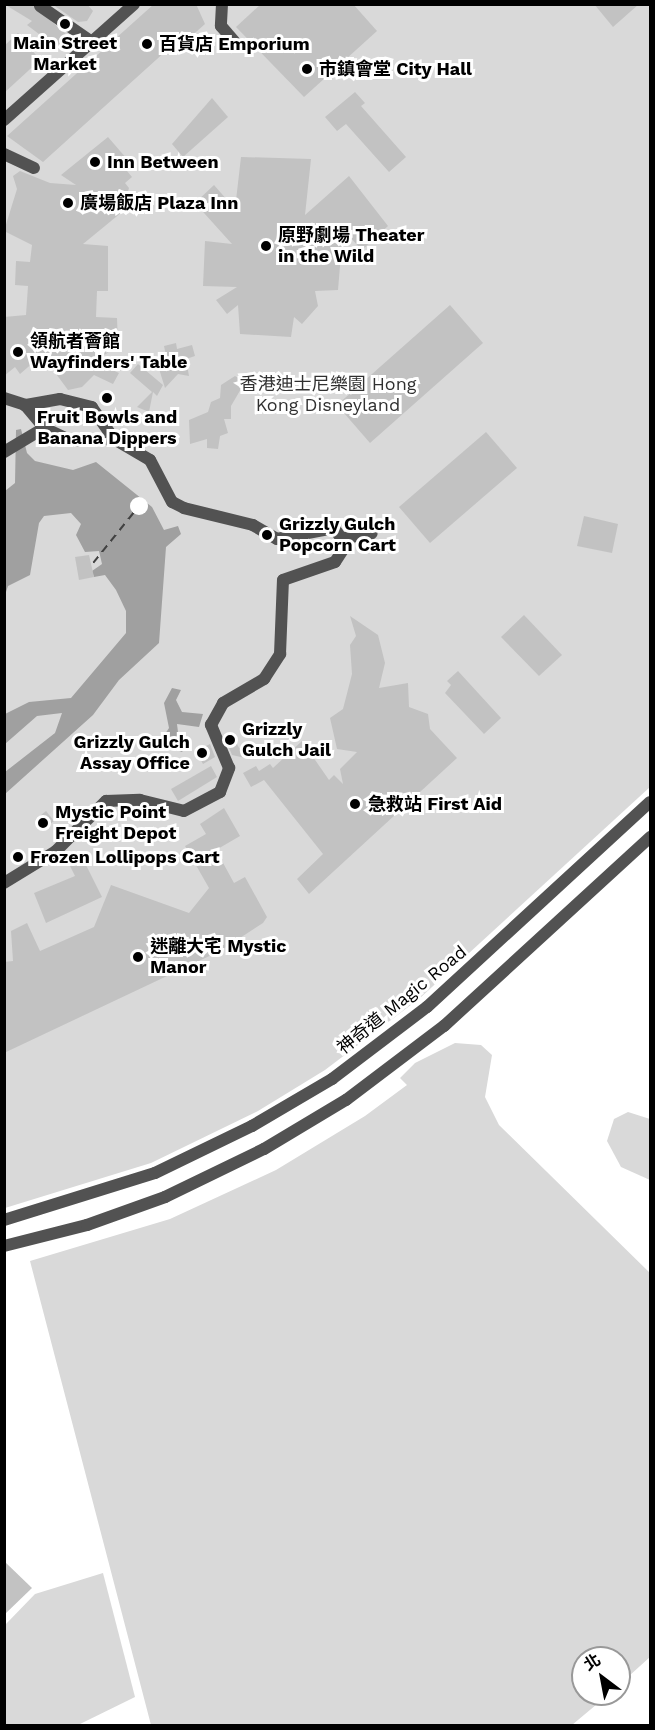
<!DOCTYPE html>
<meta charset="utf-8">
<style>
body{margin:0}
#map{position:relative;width:655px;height:1730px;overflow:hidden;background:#fff;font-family:"Work Sans","Noto Sans TC",sans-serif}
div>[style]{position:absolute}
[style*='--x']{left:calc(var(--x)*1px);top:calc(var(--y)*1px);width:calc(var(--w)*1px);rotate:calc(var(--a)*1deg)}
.green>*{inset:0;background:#d9d9d9}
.water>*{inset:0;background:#a0a0a0}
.pier>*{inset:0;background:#fff}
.round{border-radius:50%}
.ferry>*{height:1.5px;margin-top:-0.75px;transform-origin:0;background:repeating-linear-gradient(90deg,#414141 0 8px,transparent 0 14px)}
.building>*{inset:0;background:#c2c2c2}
.pedestrian>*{height:12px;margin:-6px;padding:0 6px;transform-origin:6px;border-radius:6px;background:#525252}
.tertiary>*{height:12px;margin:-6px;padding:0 6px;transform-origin:6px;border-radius:6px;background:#525252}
.dots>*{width:16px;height:16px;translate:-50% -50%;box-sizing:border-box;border:3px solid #fff;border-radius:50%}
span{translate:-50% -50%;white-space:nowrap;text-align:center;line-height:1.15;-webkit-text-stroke:6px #fff;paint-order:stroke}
.poi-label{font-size:18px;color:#000;font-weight:700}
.left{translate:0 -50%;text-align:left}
.right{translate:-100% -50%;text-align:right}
.park-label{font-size:18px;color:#303030}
.street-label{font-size:18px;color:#000}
.frame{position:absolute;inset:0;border:6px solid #000;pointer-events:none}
.north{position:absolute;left:571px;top:1646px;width:60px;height:60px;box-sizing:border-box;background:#fff;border:2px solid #999;border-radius:50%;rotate:328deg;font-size:16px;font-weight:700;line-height:24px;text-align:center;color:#000}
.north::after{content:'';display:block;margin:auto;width:21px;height:27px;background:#000;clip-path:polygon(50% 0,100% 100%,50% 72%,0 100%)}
</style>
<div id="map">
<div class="green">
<div style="clip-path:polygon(5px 5px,650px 5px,650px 787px,420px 998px,325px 1070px,258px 1111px,151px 1163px,5px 1208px)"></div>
<div style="clip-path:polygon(455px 1043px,481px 1045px,492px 1055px,485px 1097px,499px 1125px,650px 1273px,650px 1657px,619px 1685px,619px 1658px,583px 1658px,583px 1694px,609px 1694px,572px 1725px,151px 1725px,30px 1261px,170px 1219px,276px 1170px,365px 1116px,407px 1085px,400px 1078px,415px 1063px)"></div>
<div style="clip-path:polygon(628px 1112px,650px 1119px,650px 1180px,621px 1167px,607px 1141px,614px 1119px)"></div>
<div style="clip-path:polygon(103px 1573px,135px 1697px,78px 1725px,5px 1725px,5px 1625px,35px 1594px)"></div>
</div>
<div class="water">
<div style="clip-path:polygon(21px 429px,27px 453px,35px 461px,73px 470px,96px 462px,152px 507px,164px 530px,178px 526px,181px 534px,166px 547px,159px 643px,119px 680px,93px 715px,5px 794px,5px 772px,55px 733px,62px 713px,37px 716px,5px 744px,5px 714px,29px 702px,71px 698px,126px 633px,126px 611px,116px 590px,105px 575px,94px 577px,92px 571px,102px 564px,99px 551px,85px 552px,76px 535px,81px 524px,71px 513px,44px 516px,39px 523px,30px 575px,8px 586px,5px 595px,5px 491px,15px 483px,16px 430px)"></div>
<div style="clip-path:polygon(172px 688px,181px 690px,176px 700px,182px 712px,203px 714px,199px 727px,177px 724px,179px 740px,186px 746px,182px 752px,159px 743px,169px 728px,164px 703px)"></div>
</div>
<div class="pier">
<div class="round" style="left:130px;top:497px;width:18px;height:18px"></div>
</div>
<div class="ferry">
<div style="--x:93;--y:563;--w:65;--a:-51.2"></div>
</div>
<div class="building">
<div style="clip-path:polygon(4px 4px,32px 4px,67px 35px,67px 41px,55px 46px,27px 25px,32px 21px)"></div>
<div style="clip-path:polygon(52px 4px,87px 4px,93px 11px,87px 21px,78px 22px)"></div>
<div style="clip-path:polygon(154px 4px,196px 4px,205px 24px,170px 55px,167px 50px,43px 162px,7px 136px)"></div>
<div style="clip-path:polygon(261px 4px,353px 4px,377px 31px,304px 97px,236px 27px)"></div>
<div style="clip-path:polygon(594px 4px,639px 4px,613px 27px)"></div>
<div style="clip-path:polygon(18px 33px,40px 60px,4px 93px,4px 46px)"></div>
<div style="clip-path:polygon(355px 92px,365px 103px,361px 106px,406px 157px,389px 172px,346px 124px,337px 131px,325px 117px)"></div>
<div style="clip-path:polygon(212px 98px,228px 117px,183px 157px,172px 144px)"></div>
<div style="clip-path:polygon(108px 137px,133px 166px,127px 171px,132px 177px,125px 183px,129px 188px,122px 212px,83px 244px,108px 246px,108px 291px,97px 291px,96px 317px,117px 318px,118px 345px,95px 362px,119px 373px,113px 384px,94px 375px,82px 387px,68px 390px,42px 355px,20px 374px,15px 367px,4px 376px,4px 317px,26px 315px,28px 286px,15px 285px,16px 261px,30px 262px,32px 245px,4px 231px,17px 189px,13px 176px,20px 171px,50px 183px,76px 185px,61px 175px)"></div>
<div style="clip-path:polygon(241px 157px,311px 159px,305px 215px,349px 176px,388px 226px,362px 250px,343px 230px,338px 290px,315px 291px,318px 306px,302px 324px,294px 317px,291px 337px,240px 334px,238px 305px,227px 314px,216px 300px,237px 287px,203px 286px,205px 241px,232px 244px,195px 203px,214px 185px,235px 209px)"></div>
<div style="clip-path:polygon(450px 305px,483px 343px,370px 443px,337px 405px)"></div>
<div style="clip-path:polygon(176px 343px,177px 349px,192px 345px,195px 356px,186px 359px,189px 376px,178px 374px,165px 388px,156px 359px,166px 356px,164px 346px)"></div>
<div style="clip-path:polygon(138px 364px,163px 385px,157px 396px,153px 392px,149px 412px,137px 407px,152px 392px,130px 373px)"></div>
<div style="clip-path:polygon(235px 376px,245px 382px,231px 406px,231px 419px,224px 419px,228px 433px,220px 436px,218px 449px,207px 448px,207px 439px,190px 444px,189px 420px,208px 412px,211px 402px,220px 398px,221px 385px)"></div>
<div style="clip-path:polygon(486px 432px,517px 468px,430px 543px,399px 507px)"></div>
<div style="clip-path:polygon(584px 516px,618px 524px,612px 553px,577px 546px)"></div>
<div style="clip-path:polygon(89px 555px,94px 577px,79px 580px,75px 557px)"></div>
<div style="clip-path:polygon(524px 615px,562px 655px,539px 676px,501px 637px)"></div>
<div style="clip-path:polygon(350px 616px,378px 635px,385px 663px,379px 688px,408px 683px,409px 707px,428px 714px,430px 729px,457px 758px,309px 894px,297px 879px,323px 854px,264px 780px,251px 787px,243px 773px,256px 766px,259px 771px,270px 764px,273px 768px,302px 741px,329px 780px,334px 775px,343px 784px,340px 769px,357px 752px,337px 749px,330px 718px,343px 709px,352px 674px,350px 645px,356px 636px)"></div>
<div style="clip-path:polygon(458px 671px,501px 718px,484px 734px,445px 693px,451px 685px,447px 681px)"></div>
<div style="clip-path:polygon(230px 732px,245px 758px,232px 755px,224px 736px)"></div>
<div style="clip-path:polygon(210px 744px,215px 757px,203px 764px,196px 751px)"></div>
<div style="clip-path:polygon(211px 766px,217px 777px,178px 801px,171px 789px)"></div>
<div style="clip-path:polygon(224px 808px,240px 836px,216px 850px,234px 883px,245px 877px,267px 917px,263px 923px,220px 951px,4px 1053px,4px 962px,13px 961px,11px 931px,27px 923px,40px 951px,94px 927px,111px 885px,189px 913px,209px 888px,185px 846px,206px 834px,200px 824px)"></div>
<div style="clip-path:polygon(46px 811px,54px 821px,43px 830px,35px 820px)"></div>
<div style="clip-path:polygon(79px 851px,102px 897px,46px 923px,34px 893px,75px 876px,66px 858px)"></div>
<div style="clip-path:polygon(4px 1561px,32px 1588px,4px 1615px)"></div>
</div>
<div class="pedestrian">
<div style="--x:222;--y:4;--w:22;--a:93"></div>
<div style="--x:221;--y:26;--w:20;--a:49"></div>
<div style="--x:40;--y:6;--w:63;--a:34.7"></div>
<div style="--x:4;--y:120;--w:174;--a:-41.7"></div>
<div style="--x:4;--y:154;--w:33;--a:25"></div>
<div style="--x:4;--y:398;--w:22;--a:18"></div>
<div style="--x:25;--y:405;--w:30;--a:50"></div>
<div style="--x:44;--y:428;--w:31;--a:25"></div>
<div style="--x:72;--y:441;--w:42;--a:-2.7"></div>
<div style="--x:4;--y:452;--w:47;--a:-31"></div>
<div style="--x:345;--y:538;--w:27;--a:-10"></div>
<div style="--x:4;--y:883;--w:61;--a:-31.6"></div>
<div style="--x:56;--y:851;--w:71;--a:-45"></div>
<div style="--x:106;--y:801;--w:34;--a:-2"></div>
<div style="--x:140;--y:800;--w:45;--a:14"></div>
<div style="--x:184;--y:811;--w:41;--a:-27.8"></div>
<div style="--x:220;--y:792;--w:26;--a:-69"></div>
<div style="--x:229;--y:768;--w:47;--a:-112.7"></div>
<div style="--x:211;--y:725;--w:25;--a:-61"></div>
<div style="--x:223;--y:703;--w:48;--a:-30.3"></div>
<div style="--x:264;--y:679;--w:30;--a:-57"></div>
<div style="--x:280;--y:654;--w:74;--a:-87.7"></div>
<div style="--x:283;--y:580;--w:55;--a:-19.1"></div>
<div style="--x:335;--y:562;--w:20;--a:-57"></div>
<div style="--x:346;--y:545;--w:21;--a:-125"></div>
<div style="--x:334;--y:528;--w:58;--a:169.1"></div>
<div style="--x:277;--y:539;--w:28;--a:-150"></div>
<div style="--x:253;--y:525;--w:71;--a:-166.2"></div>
<div style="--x:184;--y:508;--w:13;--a:-153"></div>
<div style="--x:172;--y:502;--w:47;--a:-117.6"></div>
<div style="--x:150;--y:460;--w:42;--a:-149.7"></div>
<div style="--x:114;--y:439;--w:39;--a:-125"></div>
<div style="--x:92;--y:407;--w:33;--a:-166"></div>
<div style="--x:60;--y:399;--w:36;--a:170"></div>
</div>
<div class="tertiary">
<div style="--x:4;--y:1220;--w:158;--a:-17.3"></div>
<div style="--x:155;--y:1173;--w:108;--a:-25.9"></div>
<div style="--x:252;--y:1126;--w:93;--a:-30.4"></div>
<div style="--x:332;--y:1079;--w:119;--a:-37.2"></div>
<div style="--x:427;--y:1007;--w:303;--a:-42.6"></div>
<div style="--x:4;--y:1246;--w:86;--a:-14.2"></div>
<div style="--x:87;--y:1225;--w:83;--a:-19.7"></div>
<div style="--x:165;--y:1197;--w:110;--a:-25.9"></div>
<div style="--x:264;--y:1149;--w:96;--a:-30.9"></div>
<div style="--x:346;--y:1100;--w:123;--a:-37.1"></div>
<div style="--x:444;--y:1026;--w:280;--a:-42.5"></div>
</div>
<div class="dots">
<div style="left:65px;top:24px;background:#000"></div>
<div style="left:147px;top:44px;background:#000"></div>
<div style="left:307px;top:69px;background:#000"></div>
<div style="left:95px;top:162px;background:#000"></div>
<div style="left:68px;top:203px;background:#000"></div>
<div style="left:266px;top:246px;background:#000"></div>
<div style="left:18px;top:352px;background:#000"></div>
<div style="left:107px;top:398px;background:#000"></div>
<div style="left:267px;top:535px;background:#000"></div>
<div style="left:230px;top:740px;background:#000"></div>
<div style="left:202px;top:753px;background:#000"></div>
<div style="left:355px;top:804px;background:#000"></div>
<div style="left:43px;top:823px;background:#000"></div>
<div style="left:18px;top:857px;background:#000"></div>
<div style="left:138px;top:957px;background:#000"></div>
</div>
<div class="poi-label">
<span style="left:65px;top:54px">Main Street<br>Market</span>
<span class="left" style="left:159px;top:44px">百貨店 Emporium</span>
<span class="left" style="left:319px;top:69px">市鎮會堂 City Hall</span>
<span class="left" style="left:107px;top:162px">Inn Between</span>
<span class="left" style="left:80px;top:203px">廣場飯店 Plaza Inn</span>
<span class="left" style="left:278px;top:246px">原野劇場 Theater<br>in the Wild</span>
<span class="left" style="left:30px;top:352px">領航者薈館<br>Wayfinders' Table</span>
<span style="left:107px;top:428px">Fruit Bowls and<br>Banana Dippers</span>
<span class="left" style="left:279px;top:535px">Grizzly Gulch<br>Popcorn Cart</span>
<span class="left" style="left:242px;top:740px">Grizzly<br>Gulch Jail</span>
<span class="right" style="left:190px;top:753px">Grizzly Gulch<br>Assay Office</span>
<span class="left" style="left:368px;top:804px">急救站 First Aid</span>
<span class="left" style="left:55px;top:823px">Mystic Point<br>Freight Depot</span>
<span class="left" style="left:30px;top:857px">Frozen Lollipops Cart</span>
<span class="left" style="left:150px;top:957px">迷離大宅 Mystic<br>Manor</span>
</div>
<div class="park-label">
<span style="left:328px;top:395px">香港迪士尼樂園 Hong<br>Kong Disneyland</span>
</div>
<div class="street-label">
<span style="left:402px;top:1000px;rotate:-39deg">神奇道 Magic Road</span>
</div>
<div class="frame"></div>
<div class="north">北</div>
</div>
